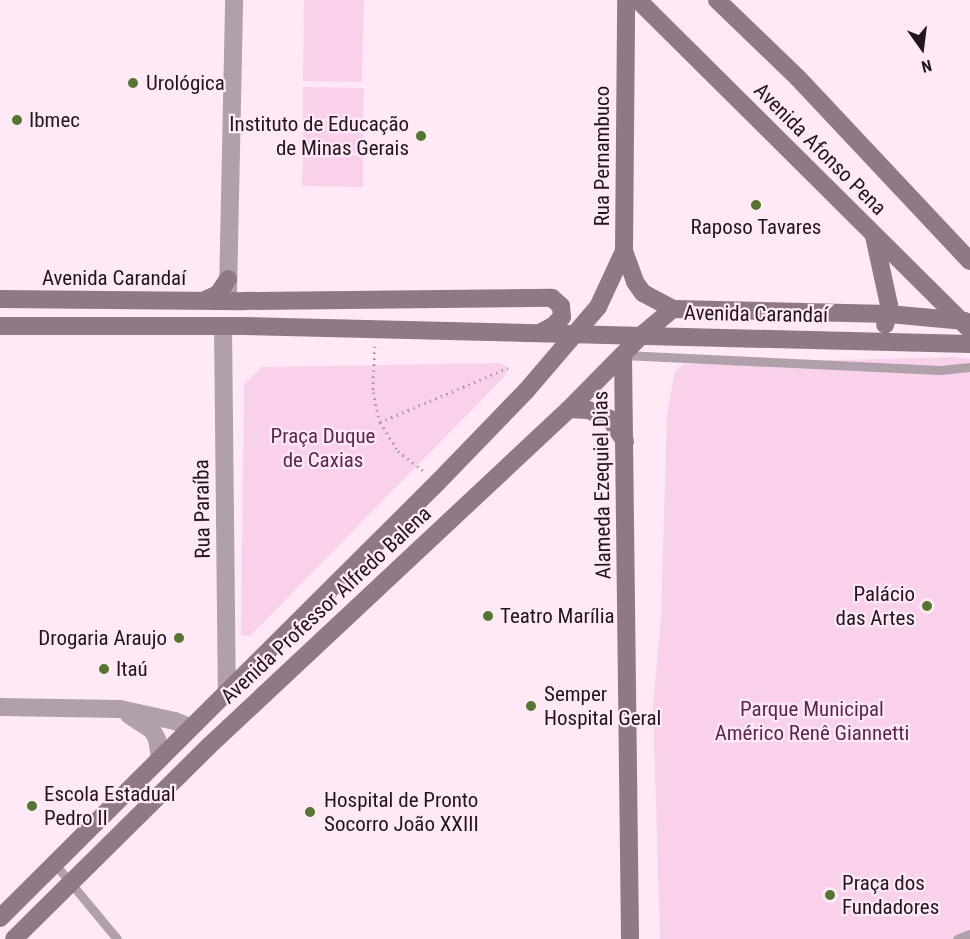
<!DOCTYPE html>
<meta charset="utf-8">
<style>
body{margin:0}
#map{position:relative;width:970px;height:939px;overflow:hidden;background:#ffe9f6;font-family:"Roboto Condensed",sans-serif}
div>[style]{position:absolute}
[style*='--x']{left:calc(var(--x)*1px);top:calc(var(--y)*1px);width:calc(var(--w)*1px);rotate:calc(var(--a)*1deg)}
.green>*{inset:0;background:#f9d1ea}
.path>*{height:3px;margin-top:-1.5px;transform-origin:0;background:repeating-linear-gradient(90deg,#ad9aa6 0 1.5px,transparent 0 6px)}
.lane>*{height:9px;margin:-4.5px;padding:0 4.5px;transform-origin:4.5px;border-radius:4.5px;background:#afa0a9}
.street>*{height:18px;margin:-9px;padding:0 9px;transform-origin:9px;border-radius:9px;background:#afa0a9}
.secondary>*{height:18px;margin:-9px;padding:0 9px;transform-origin:9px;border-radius:9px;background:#8f7987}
.dots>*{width:16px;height:16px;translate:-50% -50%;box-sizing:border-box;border:3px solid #ffe9f6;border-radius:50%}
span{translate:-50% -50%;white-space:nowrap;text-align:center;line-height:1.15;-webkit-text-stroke:4.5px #ffe9f6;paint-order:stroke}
.poi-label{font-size:21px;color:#22151d}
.left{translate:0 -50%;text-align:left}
.right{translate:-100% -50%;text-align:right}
.street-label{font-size:21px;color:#22151d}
.park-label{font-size:21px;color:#5e264d}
.north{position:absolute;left:892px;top:18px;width:60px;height:60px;-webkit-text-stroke:4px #ffe9f6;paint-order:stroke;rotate:166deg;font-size:16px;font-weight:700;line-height:24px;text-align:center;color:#22151d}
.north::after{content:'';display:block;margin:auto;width:21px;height:27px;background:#22151d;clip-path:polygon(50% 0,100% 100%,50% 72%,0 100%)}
</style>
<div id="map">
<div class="green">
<div style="clip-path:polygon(304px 0,364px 0,362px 82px,303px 81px)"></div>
<div style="clip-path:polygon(303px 87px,364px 88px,363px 119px,303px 119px)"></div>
<div style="clip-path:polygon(303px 121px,363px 121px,363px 153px,303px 152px)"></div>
<div style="clip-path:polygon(303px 155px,363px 155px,363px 187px,302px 186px)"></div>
<div style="clip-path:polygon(953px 357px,970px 359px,970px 939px,660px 939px,653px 707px,661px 618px,667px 413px,675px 372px,684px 364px)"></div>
<div style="clip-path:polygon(501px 363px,508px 368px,505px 376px,250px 636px,241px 635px,244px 384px,262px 367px)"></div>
</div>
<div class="path">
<div style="--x:375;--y:346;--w:46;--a:92.5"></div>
<div style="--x:373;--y:392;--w:31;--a:77"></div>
<div style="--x:380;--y:422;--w:34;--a:58"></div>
<div style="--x:398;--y:451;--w:34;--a:38"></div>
<div style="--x:380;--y:422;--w:139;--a:-22.9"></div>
</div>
<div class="lane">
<div style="--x:623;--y:355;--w:317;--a:2.7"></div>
<div style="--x:940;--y:370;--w:30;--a:-6"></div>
<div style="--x:55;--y:864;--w:97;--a:50.4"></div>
<div style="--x:957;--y:939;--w:14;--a:-21"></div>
</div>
<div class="street">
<div style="--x:228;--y:293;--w:293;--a:-88.8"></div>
<div style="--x:223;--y:326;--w:366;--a:89.4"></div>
<div style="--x:0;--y:707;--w:120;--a:1"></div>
<div style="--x:120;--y:709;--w:56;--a:12.3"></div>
<div style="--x:175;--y:721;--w:15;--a:23"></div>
<div style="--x:129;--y:715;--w:27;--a:33"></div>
<div style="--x:152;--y:730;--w:10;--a:61"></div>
<div style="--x:157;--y:739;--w:20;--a:81"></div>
</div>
<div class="secondary">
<div style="--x:638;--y:0;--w:468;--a:44.8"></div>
<div style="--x:717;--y:0;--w:112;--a:43.9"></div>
<div style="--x:798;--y:78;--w:251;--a:46.8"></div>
<div style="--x:874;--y:236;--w:71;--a:77.7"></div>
<div style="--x:889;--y:305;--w:20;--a:101"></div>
<div style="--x:624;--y:251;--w:33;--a:70"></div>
<div style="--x:635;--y:282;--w:14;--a:54"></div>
<div style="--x:643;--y:293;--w:34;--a:28"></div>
<div style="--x:673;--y:309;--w:216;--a:1.3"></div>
<div style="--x:889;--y:314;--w:76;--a:5.3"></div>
<div style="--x:0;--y:299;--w:244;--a:0.5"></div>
<div style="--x:244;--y:301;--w:308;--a:-0.6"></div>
<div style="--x:552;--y:298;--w:12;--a:42"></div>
<div style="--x:561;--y:306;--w:11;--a:85"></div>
<div style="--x:562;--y:317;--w:13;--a:135"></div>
<div style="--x:553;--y:326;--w:15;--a:152"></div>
<div style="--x:205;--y:300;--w:14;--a:-25"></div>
<div style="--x:218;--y:294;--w:18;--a:-56"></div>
<div style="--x:0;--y:326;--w:243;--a:0"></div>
<div style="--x:243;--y:326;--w:727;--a:1.42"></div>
<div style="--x:623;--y:355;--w:584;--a:89.31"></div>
<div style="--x:569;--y:409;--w:19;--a:3"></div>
<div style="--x:588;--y:410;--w:24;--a:22"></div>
<div style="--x:610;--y:419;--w:27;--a:56"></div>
<div style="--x:0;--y:918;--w:618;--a:-44.87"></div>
<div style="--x:438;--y:482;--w:127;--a:-46"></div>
<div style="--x:526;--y:391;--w:111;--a:-49.4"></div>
<div style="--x:598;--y:307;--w:62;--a:-65.1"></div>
<div style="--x:624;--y:251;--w:251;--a:-89.5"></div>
<div style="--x:14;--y:939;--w:274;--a:-44.7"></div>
<div style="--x:209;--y:746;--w:493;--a:-43.1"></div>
<div style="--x:569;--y:409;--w:105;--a:-45.4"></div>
<div style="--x:643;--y:334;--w:39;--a:-40"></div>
</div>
<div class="dots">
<div style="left:133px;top:83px;background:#54762e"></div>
<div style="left:17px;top:120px;background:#54762e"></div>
<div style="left:421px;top:136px;background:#54762e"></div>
<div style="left:756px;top:205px;background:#54762e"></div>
<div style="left:927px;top:606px;background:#54762e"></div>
<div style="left:488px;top:616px;background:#54762e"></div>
<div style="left:179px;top:638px;background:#54762e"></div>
<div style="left:104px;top:669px;background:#54762e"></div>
<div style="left:531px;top:706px;background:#54762e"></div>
<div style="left:32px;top:806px;background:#54762e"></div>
<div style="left:310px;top:812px;background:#54762e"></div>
<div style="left:830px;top:895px;background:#54762e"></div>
</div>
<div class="poi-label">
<span class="left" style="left:146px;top:83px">Urológica</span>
<span class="left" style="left:29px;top:120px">Ibmec</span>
<span class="right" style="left:409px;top:136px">Instituto de Educação<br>de Minas Gerais</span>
<span style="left:756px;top:227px">Raposo Tavares</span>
<span class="right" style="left:915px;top:606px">Palácio<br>das Artes</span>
<span class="left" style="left:500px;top:616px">Teatro Marília</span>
<span class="right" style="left:167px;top:638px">Drogaria Araujo</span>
<span class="left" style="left:116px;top:669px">Itaú</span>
<span class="left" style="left:544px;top:706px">Semper<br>Hospital Geral</span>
<span class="left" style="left:44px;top:806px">Escola Estadual<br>Pedro II</span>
<span class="left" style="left:324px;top:812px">Hospital de Pronto<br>Socorro João XXIII</span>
<span class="left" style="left:842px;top:895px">Praça dos<br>Fundadores</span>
</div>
<div class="street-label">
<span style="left:820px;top:149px;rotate:45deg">Avenida Afonso Pena</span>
<span style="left:602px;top:156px;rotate:-90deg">Rua Pernambuco</span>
<span style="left:114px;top:278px">Avenida Carandaí</span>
<span style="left:756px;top:314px;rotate:1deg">Avenida Carandaí</span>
<span style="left:602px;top:485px;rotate:-91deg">Alameda Ezequiel Dias</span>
<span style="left:202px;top:509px;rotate:-91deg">Rua Paraíba</span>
<span style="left:326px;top:605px;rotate:-43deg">Avenida Professor Alfredo Balena</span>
</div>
<div class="park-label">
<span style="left:323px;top:448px">Praça Duque<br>de Caxias</span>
<span style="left:812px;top:721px">Parque Municipal<br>Américo Renê Giannetti</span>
</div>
<div class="north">N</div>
</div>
